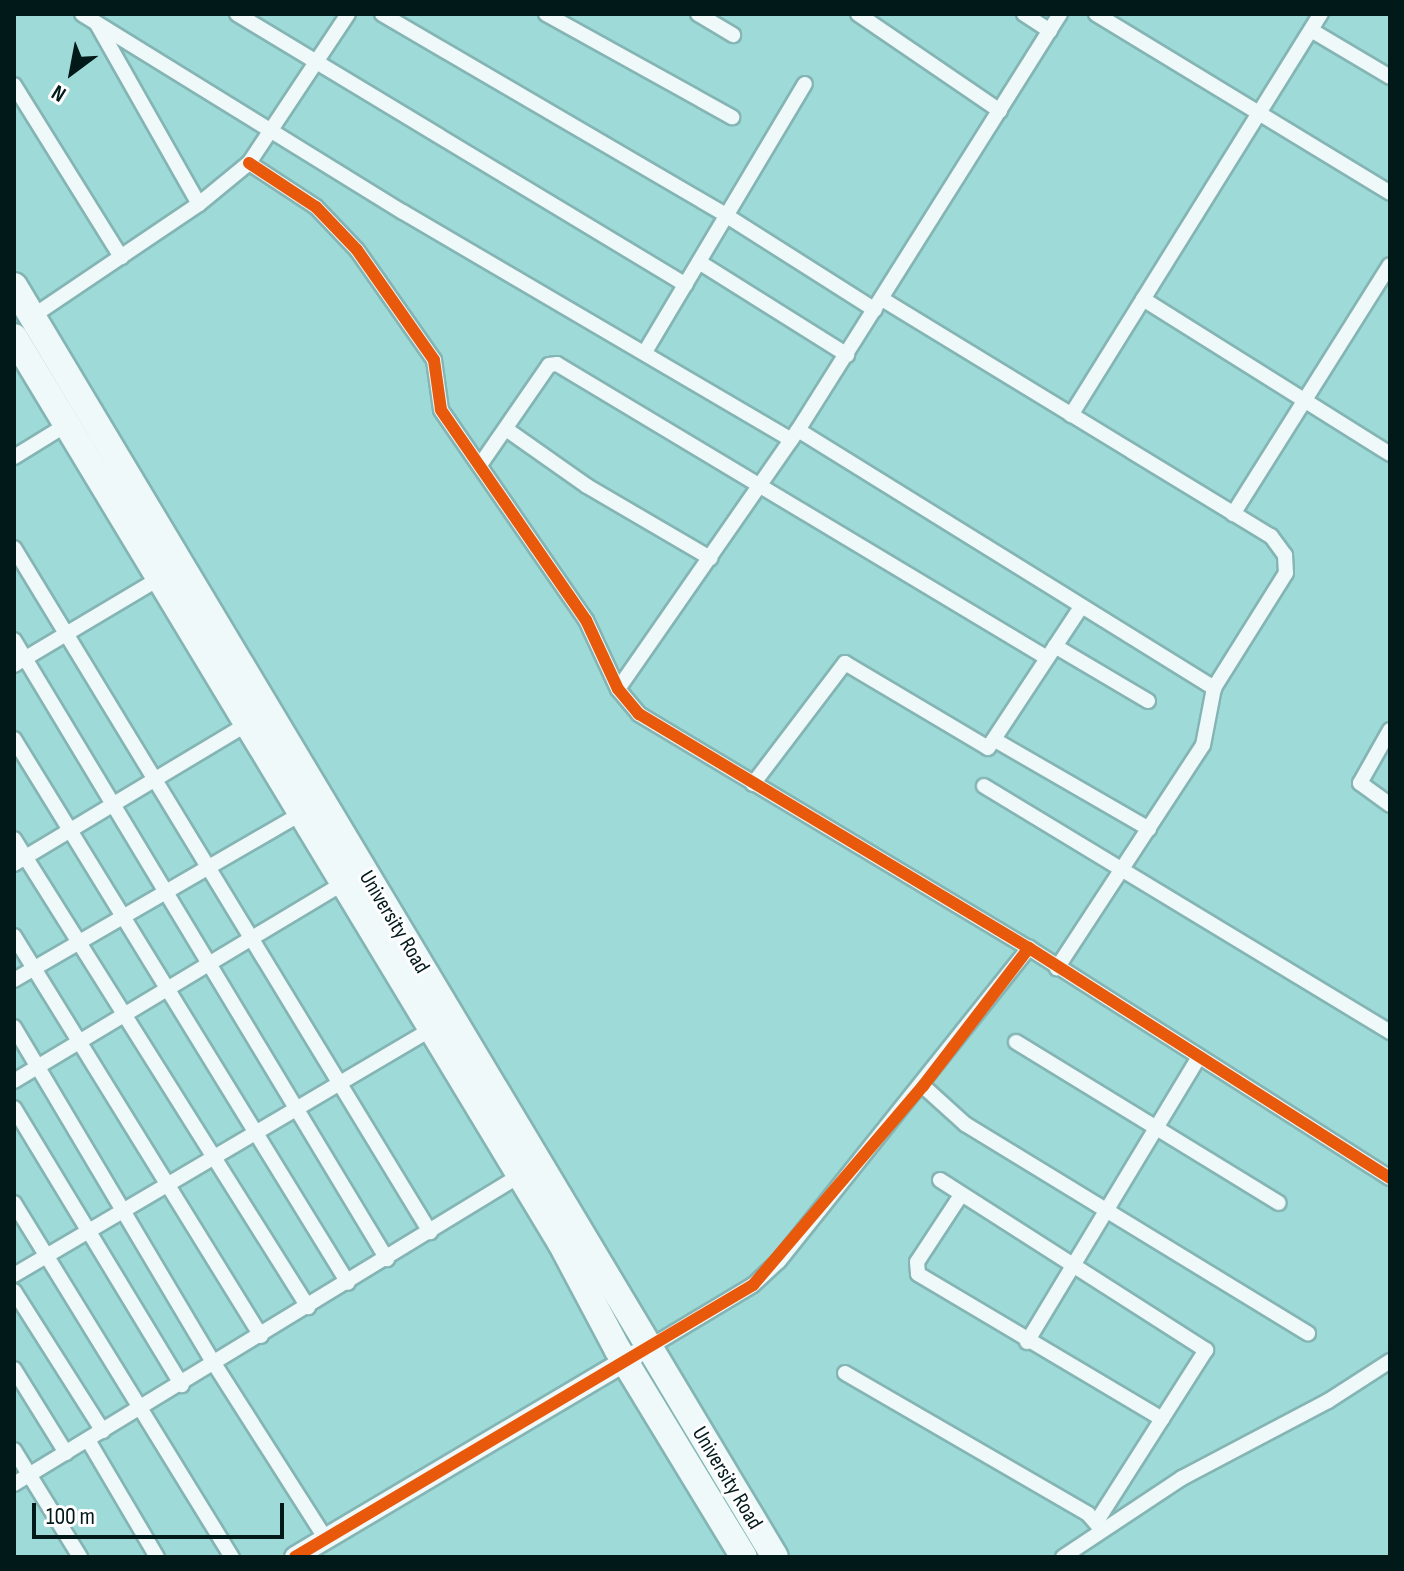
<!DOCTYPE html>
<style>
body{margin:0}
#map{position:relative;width:1404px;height:1571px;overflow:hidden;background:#9edad8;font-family:"Sofia Sans Condensed",sans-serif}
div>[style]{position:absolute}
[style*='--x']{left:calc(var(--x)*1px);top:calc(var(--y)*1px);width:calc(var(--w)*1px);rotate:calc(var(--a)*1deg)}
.roads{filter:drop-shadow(2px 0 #84b5b4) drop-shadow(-2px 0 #84b5b4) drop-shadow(0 2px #84b5b4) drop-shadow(0 -2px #84b5b4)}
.street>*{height:14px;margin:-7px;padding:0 7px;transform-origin:7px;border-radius:7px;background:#f0f9f9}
.secondary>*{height:20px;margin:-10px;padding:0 10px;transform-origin:10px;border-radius:10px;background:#f0f9f9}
.highway>*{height:26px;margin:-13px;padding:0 13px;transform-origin:13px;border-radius:13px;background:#f0f9f9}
.cycleway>*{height:12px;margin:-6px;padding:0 6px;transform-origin:6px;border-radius:6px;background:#e8590c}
span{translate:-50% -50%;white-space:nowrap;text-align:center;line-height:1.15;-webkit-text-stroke:6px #fefefe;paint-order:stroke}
.street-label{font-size:22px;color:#021919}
.frame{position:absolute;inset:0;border:16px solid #021919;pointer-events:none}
.north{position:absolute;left:32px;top:32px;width:80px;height:80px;-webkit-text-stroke:6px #fefefe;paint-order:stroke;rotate:212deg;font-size:22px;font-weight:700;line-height:32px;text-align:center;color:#021919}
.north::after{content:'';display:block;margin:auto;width:28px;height:36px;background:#021919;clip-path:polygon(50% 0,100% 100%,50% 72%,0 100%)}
.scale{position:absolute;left:32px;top:1503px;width:252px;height:36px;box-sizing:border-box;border:4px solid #021919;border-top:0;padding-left:10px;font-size:24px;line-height:28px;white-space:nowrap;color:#021919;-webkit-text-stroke:6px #fefefe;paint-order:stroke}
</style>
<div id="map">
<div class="roads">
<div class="street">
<div style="--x:82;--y:14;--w:377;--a:31.7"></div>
<div style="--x:403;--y:212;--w:450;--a:30.4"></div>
<div style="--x:237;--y:14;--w:524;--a:31.11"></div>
<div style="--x:382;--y:14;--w:400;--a:30.3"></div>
<div style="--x:727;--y:216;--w:175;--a:32.4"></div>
<div style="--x:546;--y:14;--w:213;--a:29"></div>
<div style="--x:698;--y:14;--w:41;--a:31"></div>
<div style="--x:858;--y:14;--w:172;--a:34.3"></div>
<div style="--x:1024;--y:14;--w:31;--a:33"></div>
<div style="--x:1096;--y:14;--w:344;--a:31.3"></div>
<div style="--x:97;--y:24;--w:207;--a:60.5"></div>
<div style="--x:1311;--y:30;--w:92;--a:30.7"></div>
<div style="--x:14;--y:85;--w:203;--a:58.1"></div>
<div style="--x:249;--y:163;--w:80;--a:33.3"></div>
<div style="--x:316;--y:207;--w:59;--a:46.4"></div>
<div style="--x:357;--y:250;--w:134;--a:55"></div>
<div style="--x:434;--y:360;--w:50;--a:82"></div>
<div style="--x:441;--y:410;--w:255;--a:55.4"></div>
<div style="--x:586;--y:620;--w:76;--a:65.1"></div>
<div style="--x:618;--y:689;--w:33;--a:50"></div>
<div style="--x:639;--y:714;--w:455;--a:31"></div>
<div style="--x:1029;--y:948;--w:428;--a:32.5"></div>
<div style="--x:699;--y:262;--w:175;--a:32.1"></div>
<div style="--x:882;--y:299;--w:456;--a:31.4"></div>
<div style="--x:1271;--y:536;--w:24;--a:54"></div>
<div style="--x:1285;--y:555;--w:18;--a:87"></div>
<div style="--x:1286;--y:573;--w:136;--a:122.1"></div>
<div style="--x:1214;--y:688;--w:58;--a:100.9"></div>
<div style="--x:1203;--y:745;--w:267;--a:123.2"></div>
<div style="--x:1143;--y:299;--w:292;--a:32.1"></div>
<div style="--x:33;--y:316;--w:200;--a:-34"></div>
<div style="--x:199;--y:204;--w:65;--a:-39.4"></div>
<div style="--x:249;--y:163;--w:179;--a:-56.4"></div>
<div style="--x:645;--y:352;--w:312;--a:-59.2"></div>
<div style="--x:1071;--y:415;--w:473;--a:-58.1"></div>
<div style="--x:506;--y:429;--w:99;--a:35.1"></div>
<div style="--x:587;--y:486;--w:143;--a:30.3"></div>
<div style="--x:798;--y:430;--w:490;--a:31.8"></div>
<div style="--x:14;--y:457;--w:61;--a:-31.6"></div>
<div style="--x:480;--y:465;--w:121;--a:-55.4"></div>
<div style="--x:549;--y:365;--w:8;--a:-7"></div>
<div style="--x:557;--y:364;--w:571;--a:30.96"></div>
<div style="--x:1233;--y:514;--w:294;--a:-57.8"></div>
<div style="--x:14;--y:548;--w:801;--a:58.69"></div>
<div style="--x:14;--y:640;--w:723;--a:58.93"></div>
<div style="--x:1055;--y:646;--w:108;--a:30.6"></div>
<div style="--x:14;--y:665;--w:170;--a:-30.8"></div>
<div style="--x:618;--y:689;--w:315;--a:-55.2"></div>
<div style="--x:798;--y:430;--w:492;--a:-57.8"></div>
<div style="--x:1390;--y:730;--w:61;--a:119.5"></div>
<div style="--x:1360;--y:783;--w:37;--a:36"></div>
<div style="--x:14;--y:739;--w:638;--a:58.45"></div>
<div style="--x:995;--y:740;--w:178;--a:30"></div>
<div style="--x:753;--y:784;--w:152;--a:-52.8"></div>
<div style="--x:845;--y:663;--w:166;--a:30.7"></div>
<div style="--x:988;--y:748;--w:169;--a:-56.6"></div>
<div style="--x:984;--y:786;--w:475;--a:31.2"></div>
<div style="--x:14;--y:839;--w:553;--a:57.86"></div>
<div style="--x:14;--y:864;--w:274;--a:-31"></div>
<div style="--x:14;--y:936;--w:470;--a:58.3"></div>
<div style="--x:14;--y:980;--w:337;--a:-30.1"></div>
<div style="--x:14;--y:1027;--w:393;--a:59.3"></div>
<div style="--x:215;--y:1365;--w:206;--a:57.5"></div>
<div style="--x:1016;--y:1042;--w:308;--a:31.5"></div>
<div style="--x:14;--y:1081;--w:386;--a:-31"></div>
<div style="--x:923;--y:1086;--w:57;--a:42.1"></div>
<div style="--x:965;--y:1124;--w:402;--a:31.4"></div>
<div style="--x:14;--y:1108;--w:324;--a:58.8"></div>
<div style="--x:940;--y:1180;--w:316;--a:32.6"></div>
<div style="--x:1206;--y:1350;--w:203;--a:122.5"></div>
<div style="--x:961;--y:1195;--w:80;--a:123.3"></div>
<div style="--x:917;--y:1262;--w:12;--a:85"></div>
<div style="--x:918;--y:1274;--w:284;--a:30.7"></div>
<div style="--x:14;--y:1203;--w:416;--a:58.4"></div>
<div style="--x:14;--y:1275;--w:491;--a:-30.5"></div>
<div style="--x:14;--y:1291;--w:166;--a:57.6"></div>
<div style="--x:1027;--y:1342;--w:333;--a:-58.9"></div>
<div style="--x:648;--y:1348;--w:122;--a:-31"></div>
<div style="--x:753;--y:1285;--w:35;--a:-43"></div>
<div style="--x:779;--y:1261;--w:401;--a:-51.4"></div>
<div style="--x:14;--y:1369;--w:99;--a:58.2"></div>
<div style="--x:845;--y:1373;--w:281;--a:30.1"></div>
<div style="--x:1088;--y:1514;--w:18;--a:49"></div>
<div style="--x:88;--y:1440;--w:136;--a:59.5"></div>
<div style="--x:14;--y:1450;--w:126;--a:58.3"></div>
<div style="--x:14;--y:1484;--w:597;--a:-31.38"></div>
<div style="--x:1063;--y:1557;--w:143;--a:-33.6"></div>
<div style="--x:1182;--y:1478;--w:165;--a:-27.8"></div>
<div style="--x:1328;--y:1401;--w:74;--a:-32.8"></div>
</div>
<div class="secondary">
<div style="--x:295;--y:1557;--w:395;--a:-30.7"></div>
</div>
<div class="highway">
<div style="--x:14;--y:286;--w:1481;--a:59.09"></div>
<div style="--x:14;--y:337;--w:1058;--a:58.88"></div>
<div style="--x:561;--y:1243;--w:121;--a:62"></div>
<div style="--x:618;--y:1350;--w:242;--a:58.7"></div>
</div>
</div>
<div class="cycleway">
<div style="--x:249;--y:163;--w:80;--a:33.3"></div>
<div style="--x:316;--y:207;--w:59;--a:46.4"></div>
<div style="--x:357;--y:250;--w:134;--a:55"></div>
<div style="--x:434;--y:360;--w:50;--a:82"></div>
<div style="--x:441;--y:410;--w:255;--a:55.4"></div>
<div style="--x:586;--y:620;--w:76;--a:65.1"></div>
<div style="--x:618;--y:689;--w:33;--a:50"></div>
<div style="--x:639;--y:714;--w:455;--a:31"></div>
<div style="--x:1029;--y:948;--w:428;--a:32.5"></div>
<div style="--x:295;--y:1557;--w:533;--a:-30.71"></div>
<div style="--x:753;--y:1285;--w:262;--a:-49.5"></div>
<div style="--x:923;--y:1086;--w:174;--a:-52.5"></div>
</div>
<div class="street-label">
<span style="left:394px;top:922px;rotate:59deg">University Road</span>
<span style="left:727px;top:1478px;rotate:59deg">University Road</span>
</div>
<div class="frame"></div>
<div class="north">N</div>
<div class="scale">100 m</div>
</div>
